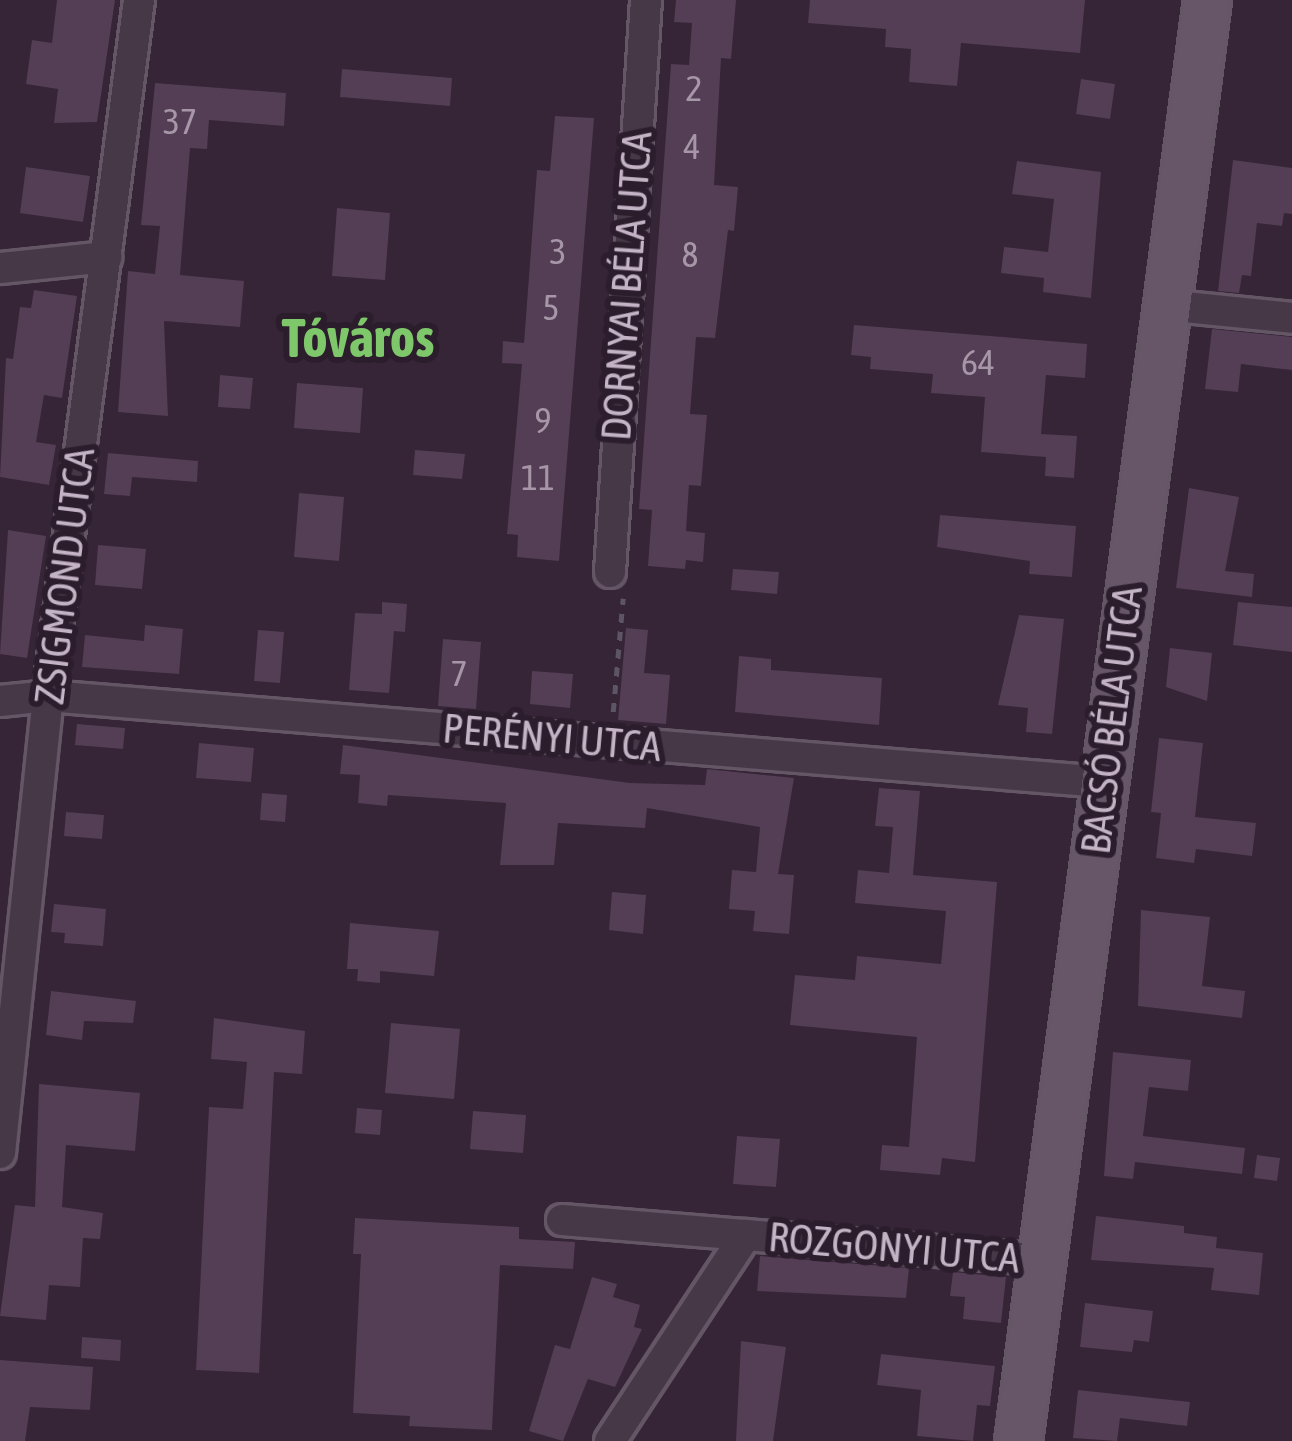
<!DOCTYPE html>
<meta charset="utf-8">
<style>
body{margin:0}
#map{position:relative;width:1292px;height:1441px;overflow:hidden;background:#362437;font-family:"Asap Condensed",sans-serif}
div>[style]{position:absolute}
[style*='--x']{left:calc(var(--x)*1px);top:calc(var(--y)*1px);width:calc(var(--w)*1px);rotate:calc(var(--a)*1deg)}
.building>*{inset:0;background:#533e55}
.path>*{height:4.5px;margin-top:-2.25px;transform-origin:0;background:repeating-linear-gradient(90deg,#5d5466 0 9px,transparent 0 18px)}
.roads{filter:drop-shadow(3px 0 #655666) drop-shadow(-3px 0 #655666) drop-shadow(0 3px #655666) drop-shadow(0 -3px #655666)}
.street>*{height:30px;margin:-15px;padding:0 15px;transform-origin:15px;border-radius:15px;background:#473848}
.primary>*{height:45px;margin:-22.5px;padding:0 22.5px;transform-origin:22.5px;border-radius:22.5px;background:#675668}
span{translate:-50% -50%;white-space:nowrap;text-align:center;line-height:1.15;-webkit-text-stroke:12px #2c1d2d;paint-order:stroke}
.number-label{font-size:36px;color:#a796a8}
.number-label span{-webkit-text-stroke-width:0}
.street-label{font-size:42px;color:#c3b3c4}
.district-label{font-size:54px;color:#7fc76b;font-weight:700}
</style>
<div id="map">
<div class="building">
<div style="clip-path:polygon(57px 0,115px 0,97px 122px,54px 123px,58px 89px,26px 84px,32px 40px,52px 43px)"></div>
<div style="clip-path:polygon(676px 0,736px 0,731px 59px,721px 58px,714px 185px,738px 187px,734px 231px,728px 230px,715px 338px,696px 337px,690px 414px,707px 415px,701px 486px,689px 485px,686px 531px,705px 533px,703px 562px,686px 560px,685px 569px,648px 566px,652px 510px,639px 509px,671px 64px,689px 65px,692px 23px,674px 22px)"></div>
<div style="clip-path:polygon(810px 0,1085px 0,1080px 53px,961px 43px,957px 86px,909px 82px,911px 49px,885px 47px,886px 29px,808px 23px)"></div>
<div style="clip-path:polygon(342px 69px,452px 78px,450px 106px,340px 97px)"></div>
<div style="clip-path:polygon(1081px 79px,1115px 84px,1110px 119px,1076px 114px)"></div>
<div style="clip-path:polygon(155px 83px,286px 93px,284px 126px,209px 120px,207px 149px,190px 148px,180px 275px,244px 281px,240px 327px,164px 321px,168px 416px,118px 412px,128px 271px,155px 274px,160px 226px,141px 225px)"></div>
<div style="clip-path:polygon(555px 116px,594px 118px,559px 561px,517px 557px,518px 535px,507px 534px,522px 364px,502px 363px,503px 341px,524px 343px,537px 170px,550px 171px)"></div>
<div style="clip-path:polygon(1233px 160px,1292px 168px,1292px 214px,1284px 213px,1282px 226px,1257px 223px,1251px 276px,1242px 275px,1239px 293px,1218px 291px)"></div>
<div style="clip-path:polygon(1017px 161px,1101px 172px,1091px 298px,1043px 292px,1044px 278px,1001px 273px,1004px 247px,1048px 252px,1054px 199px,1012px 194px)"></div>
<div style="clip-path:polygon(26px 167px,90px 176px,83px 222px,20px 213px)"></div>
<div style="clip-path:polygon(337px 208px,390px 213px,385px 280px,332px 276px)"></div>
<div style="clip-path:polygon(34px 290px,77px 296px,62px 398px,44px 395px,36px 442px,56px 445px,49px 485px,0 477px,6px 358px,13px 359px,20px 307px,31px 308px)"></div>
<div style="clip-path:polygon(854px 325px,1087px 344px,1085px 378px,1046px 375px,1041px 434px,1077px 436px,1074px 478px,1045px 476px,1046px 457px,981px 452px,985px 397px,931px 393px,933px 374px,870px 369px,871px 357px,851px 355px)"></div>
<div style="clip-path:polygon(1212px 329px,1292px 337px,1292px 370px,1241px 364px,1238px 392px,1205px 389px)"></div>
<div style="clip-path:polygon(220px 375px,253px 378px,250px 409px,218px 407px)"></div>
<div style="clip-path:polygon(297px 383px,363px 388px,360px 433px,294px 428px)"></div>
<div style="clip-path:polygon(415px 450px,465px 454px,462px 479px,413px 475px)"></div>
<div style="clip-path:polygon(108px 453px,198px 461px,197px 482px,132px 477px,130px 496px,104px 494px)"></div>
<div style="clip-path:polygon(1189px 488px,1239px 497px,1225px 571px,1254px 574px,1252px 597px,1176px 588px)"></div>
<div style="clip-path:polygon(299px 493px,344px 497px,339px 561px,294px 557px)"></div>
<div style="clip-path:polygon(940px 515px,1076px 526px,1072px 577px,1029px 574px,1030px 561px,937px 547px)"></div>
<div style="clip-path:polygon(8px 530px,46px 536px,27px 658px,0 654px)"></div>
<div style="clip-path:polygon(98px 545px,146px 549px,142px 589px,95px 585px)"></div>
<div style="clip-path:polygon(733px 569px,779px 572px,777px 594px,731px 590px)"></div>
<div style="clip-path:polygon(382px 602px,407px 604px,405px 632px,394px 631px,389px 693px,349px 690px,355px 613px,382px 614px)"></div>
<div style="clip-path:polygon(1238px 602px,1292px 607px,1292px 652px,1233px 645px)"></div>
<div style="clip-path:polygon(1019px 615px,1064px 619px,1052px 734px,1026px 732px,1028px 708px,998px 705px)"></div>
<div style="clip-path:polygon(145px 625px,183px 629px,179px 674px,82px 667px,85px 635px,144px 641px)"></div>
<div style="clip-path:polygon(626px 628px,648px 630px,644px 673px,670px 675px,666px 724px,618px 720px)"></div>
<div style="clip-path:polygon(258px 630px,284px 632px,280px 683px,254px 681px)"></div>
<div style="clip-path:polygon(443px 639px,481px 642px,476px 709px,438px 706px)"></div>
<div style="clip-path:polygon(1170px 648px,1212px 653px,1207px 701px,1166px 687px)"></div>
<div style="clip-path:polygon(739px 656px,771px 659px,771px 670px,882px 678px,879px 725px,735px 712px)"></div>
<div style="clip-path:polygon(532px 671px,573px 674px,570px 708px,530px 704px)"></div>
<div style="clip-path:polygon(77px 724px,125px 728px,123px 749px,75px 745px)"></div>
<div style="clip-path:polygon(1159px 738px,1203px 743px,1195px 817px,1256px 823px,1252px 856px,1196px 849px,1194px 863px,1156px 858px,1161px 813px,1151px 812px)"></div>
<div style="clip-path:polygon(199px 743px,254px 748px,251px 782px,196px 778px)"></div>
<div style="clip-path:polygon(343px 745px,630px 783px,705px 785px,707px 769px,794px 778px,778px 874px,794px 875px,789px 934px,753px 931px,755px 911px,729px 909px,732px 870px,756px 872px,760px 827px,647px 808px,645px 828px,558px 823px,554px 865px,500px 865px,506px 803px,388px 795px,387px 806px,358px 803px,360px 775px,340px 774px)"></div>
<div style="clip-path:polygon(879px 788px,920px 791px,913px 875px,997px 882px,975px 1162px,942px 1158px,940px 1175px,880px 1170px,882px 1145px,909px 1147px,917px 1037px,790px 1025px,795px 975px,855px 980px,857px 956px,941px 964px,946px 911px,855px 903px,858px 870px,889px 873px,893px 827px,875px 826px)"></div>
<div style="clip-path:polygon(262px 793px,287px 795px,285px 822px,260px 820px)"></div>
<div style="clip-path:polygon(66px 812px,104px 815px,102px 839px,64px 836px)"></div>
<div style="clip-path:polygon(612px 892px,646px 895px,643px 934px,609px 930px)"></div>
<div style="clip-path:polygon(54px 904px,106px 909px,103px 946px,64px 943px,65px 933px,51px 932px)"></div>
<div style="clip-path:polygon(1141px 910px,1210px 917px,1202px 986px,1245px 991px,1242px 1018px,1138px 1006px)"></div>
<div style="clip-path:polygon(350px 923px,439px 931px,434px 976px,380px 971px,380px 983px,357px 981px,358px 969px,347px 969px)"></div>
<div style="clip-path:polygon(51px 991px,136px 1001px,133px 1023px,84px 1021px,82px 1040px,46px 1035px)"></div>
<div style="clip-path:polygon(214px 1018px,305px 1031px,302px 1074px,274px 1072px,259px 1373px,196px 1370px,209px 1107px,243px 1109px,247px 1062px,211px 1059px)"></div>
<div style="clip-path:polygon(391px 1023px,460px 1029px,454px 1099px,385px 1093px)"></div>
<div style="clip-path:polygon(1113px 1052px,1191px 1060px,1188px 1091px,1149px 1087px,1143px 1136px,1245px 1148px,1242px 1174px,1135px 1162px,1133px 1179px,1104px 1176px)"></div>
<div style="clip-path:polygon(39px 1084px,140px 1093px,135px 1151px,66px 1145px,62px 1207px,103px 1213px,100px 1239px,83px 1238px,80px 1287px,49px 1285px,46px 1320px,0 1316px,15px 1205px,35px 1207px)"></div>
<div style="clip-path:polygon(357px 1108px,382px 1110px,380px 1135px,355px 1133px)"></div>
<div style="clip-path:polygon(473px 1111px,526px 1115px,523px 1153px,470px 1149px)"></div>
<div style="clip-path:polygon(737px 1136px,780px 1139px,776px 1187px,733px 1184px)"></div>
<div style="clip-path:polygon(1257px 1155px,1280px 1158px,1277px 1181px,1254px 1178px)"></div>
<div style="clip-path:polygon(1096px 1216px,1184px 1226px,1184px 1233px,1217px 1237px,1216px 1248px,1263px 1253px,1259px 1295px,1211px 1290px,1214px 1268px,1091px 1260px)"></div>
<div style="clip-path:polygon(355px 1218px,519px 1227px,519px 1239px,575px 1242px,573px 1269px,500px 1265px,492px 1430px,409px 1426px,410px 1416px,353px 1413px,361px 1254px,353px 1254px)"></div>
<div style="clip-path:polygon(760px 1256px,909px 1268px,906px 1298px,757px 1291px)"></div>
<div style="clip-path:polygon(953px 1272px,1006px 1277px,1001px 1323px,963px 1319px,965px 1297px,950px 1296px)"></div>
<div style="clip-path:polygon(592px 1277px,617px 1284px,613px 1297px,640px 1305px,634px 1327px,642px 1329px,615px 1387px,588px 1379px,563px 1441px,529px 1431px,555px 1345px,570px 1349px)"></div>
<div style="clip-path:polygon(1085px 1303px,1153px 1311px,1149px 1342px,1134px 1340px,1132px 1352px,1080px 1347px)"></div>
<div style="clip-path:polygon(82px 1337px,121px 1340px,120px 1361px,81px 1358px)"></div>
<div style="clip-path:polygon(741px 1341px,786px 1347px,773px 1441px,736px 1441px)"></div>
<div style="clip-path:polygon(881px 1354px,995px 1366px,990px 1406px,977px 1405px,973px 1441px,917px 1436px,921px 1390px,877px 1385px)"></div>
<div style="clip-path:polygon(0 1360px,93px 1367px,90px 1410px,30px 1407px,25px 1441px,0 1441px)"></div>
<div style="clip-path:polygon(1078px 1390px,1190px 1402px,1187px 1426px,1120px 1418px,1117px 1441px,1073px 1438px)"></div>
</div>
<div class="path">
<div style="--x:613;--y:712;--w:114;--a:-85"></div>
</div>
<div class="roads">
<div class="street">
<div style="--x:0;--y:268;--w:107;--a:-5.9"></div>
<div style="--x:1165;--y:305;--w:128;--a:5.8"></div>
<div style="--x:610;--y:572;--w:573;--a:-86.4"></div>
<div style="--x:0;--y:701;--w:48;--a:-5.9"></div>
<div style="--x:48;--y:696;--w:1058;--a:4.66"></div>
<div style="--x:0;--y:1153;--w:460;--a:-84"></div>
<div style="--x:48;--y:696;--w:702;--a:-82.55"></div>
<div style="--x:562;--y:1220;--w:185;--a:4.7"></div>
<div style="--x:610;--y:1441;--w:247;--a:-56.6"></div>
<div style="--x:746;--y:1235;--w:296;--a:4.8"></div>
</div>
<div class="primary">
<div style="--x:1018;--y:1441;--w:1453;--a:-82.53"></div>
</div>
</div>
<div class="number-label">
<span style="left:694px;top:89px">2</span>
<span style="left:180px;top:122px">37</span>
<span style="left:692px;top:147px">4</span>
<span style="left:558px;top:252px">3</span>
<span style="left:690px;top:255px">8</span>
<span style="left:551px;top:308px">5</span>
<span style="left:978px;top:363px">64</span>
<span style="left:543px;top:421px">9</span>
<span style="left:538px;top:478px">11</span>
<span style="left:459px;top:674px">7</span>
</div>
<div class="street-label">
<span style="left:626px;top:286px;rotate:-86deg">DORNYAI BÉLA UTCA</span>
<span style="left:64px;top:576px;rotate:-83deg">ZSIGMOND UTCA</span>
<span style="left:1111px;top:720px;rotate:-83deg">BACSÓ BÉLA UTCA</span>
<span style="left:552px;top:737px;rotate:5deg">PERÉNYI UTCA</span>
<span style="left:894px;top:1247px;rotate:5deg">ROZGONYI UTCA</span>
</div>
<div class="district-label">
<span style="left:358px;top:338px">Tóváros</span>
</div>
</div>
